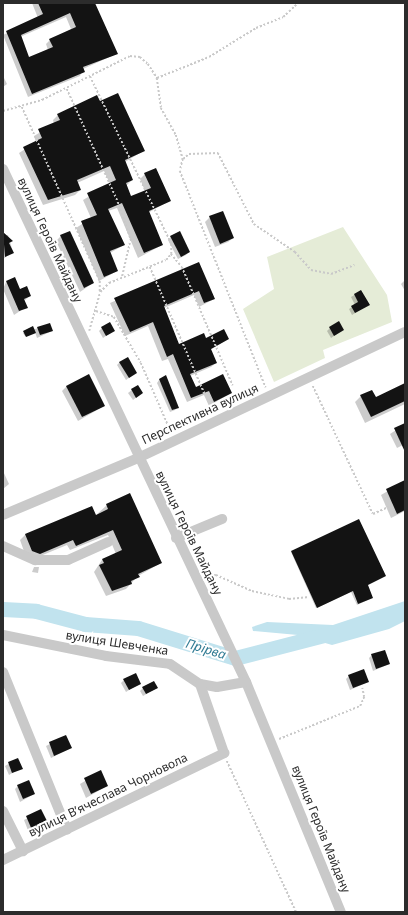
<!DOCTYPE html>
<meta charset="utf-8">
<style>
body{margin:0}
#map{position:relative;width:408px;height:915px;overflow:hidden;background:#fff;font-family:"Noto Sans",sans-serif}
div>[style]{position:absolute}
[style*='--x']{left:calc(var(--x)*1px);top:calc(var(--y)*1px);width:calc(var(--w)*1px);rotate:calc(var(--a)*1deg)}
.green>*{inset:0;background:#e5ecd7}
.water>*{inset:0;background:#c1e3ee}
.shadow>*{inset:0;background:#0003}
.river>*{height:15px;margin:-7.5px;padding:0 7.5px;transform-origin:7.5px;border-radius:7.5px;background:#c1e3ee}
.building>*{inset:0;background:#131313}
.path>*{height:1.5px;margin-top:-0.75px;transform-origin:0;background:repeating-linear-gradient(90deg,#c9c9c9 0 2px,transparent 0 4px)}
.minor>*{height:10px;margin:-5px;padding:0 5px;transform-origin:5px;border-radius:5px;background:#c9c9c9}
span{translate:-50% -50%;white-space:nowrap;text-align:center;line-height:1.15;-webkit-text-stroke:4px #fff;paint-order:stroke}
.street-label{font-size:12px;color:#2c2c2c}
.water-label{font-size:13px;color:#337d95;font-style:italic}
.frame{position:absolute;inset:0;border:4px solid #2c2c2c;pointer-events:none}
</style>
<div id="map">
<div class="green">
<div style="clip-path:polygon(343px 227px,387px 295px,392px 322px,323px 350px,325px 358px,274px 382px,243px 309px,274px 289px,267px 257px)"></div>
</div>
<div class="water">
<div style="clip-path:polygon(405px 601px,405px 621px,389px 629px,332px 645px,298px 635px,253px 631px,252px 627px,267px 622px,333px 625px)"></div>
</div>
<div class="shadow">
<div style="clip-path:polygon(evenodd,32px 3px,94px 3px,116px 54px,83px 69px,80px 76px,28px 97px,3px 35px,38px 18px,32px 3px,66px 17px,71px 29px,50px 40px,46px 44px,48px 50px,28px 58px,20px 37px,66px 17px)"></div>
<div style="clip-path:polygon(3px 76px,7px 84px,3px 87px)"></div>
<div style="clip-path:polygon(99px 103px,143px 151px,125px 162px,132px 180px,126px 186px,131px 198px,145px 191px,140px 179px,145px 174px,170px 200px,148px 213px,162px 245px,138px 258px,117px 208px,108px 211px,124px 245px,110px 253px,117px 271px,99px 281px,76px 228px,91px 218px,83px 200px,110px 184px,104px 171px,77px 183px,80px 190px,75px 195px,43px 205px,19px 153px,36px 142px,34px 136px,54px 124px,53px 120px,58px 115px)"></div>
<div style="clip-path:polygon(210px 217px,233px 238px,228px 242px,215px 247px,205px 222px)"></div>
<div style="clip-path:polygon(8px 235px,13px 252px,3px 259px,3px 236px)"></div>
<div style="clip-path:polygon(61px 236px,93px 283px,80px 292px,56px 241px)"></div>
<div style="clip-path:polygon(171px 237px,189px 252px,186px 255px,178px 259px,168px 240px)"></div>
<div style="clip-path:polygon(199px 264px,214px 299px,199px 307px,194px 295px,164px 308px,178px 345px,228px 339px,210px 350px,216px 363px,211px 367px,190px 376px,196px 389px,231px 393px,209px 406px,204px 395px,187px 402px,168px 359px,162px 361px,148px 326px,125px 336px,110px 303px)"></div>
<div style="clip-path:polygon(405px 280px,405px 291px,401px 284px)"></div>
<div style="clip-path:polygon(6px 282px,30px 296px,24px 301px,26px 307px,14px 315px,3px 289px)"></div>
<div style="clip-path:polygon(361px 291px,368px 305px,352px 315px,349px 309px,355px 305px,351px 297px)"></div>
<div style="clip-path:polygon(38px 328px,52px 331px,37px 338px,35px 332px,25px 336px,23px 333px)"></div>
<div style="clip-path:polygon(102px 328px,113px 331px,103px 338px,99px 331px)"></div>
<div style="clip-path:polygon(330px 328px,343px 330px,331px 338px,327px 331px)"></div>
<div style="clip-path:polygon(120px 362px,136px 373px,126px 380px,117px 365px)"></div>
<div style="clip-path:polygon(159px 380px,178px 407px,175px 410px,170px 412px,157px 383px)"></div>
<div style="clip-path:polygon(405px 384px,405px 404px,365px 423px,355px 402px,361px 396px,375px 398px)"></div>
<div style="clip-path:polygon(67px 386px,104px 406px,78px 421px,62px 391px)"></div>
<div style="clip-path:polygon(137px 386px,142px 393px,133px 400px,128px 393px)"></div>
<div style="clip-path:polygon(405px 424px,405px 444px,397px 448px,390px 434px)"></div>
<div style="clip-path:polygon(3px 471px,9px 484px,3px 489px)"></div>
<div style="clip-path:polygon(405px 481px,405px 511px,391px 518px,381px 495px)"></div>
<div style="clip-path:polygon(107px 505px,161px 563px,138px 576px,126px 589px,106px 596px,94px 572px,102px 560px,116px 554px,108px 535px,70px 550px,67px 545px,33px 559px,26px 557px,20px 540px,25px 535px,92px 507px,95px 516px)"></div>
<div style="clip-path:polygon(291px 552px,367px 585px,372px 598px,357px 605px,351px 592px,316px 608px)"></div>
<div style="clip-path:polygon(34px 567px,39px 567px,38px 573px,32px 572px)"></div>
<div style="clip-path:polygon(372px 655px,389px 664px,373px 671px,369px 658px)"></div>
<div style="clip-path:polygon(349px 676px,368px 682px,350px 690px,346px 679px)"></div>
<div style="clip-path:polygon(124px 680px,140px 683px,126px 692px,121px 683px)"></div>
<div style="clip-path:polygon(143px 688px,157px 688px,143px 696px,140px 691px)"></div>
<div style="clip-path:polygon(66px 736px,71px 748px,51px 758px,46px 746px)"></div>
<div style="clip-path:polygon(17px 759px,21px 768px,9px 775px,5px 766px)"></div>
<div style="clip-path:polygon(100px 772px,107px 786px,86px 798px,80px 784px)"></div>
<div style="clip-path:polygon(18px 786px,34px 794px,20px 802px,15px 789px)"></div>
<div style="clip-path:polygon(41px 811px,46px 823px,29px 833px,24px 820px)"></div>
</div>
<div class="river">
<div style="--x:3;--y:609;--w:33;--a:3"></div>
<div style="--x:36;--y:611;--w:51;--a:14.9"></div>
<div style="--x:85;--y:624;--w:53;--a:4.3"></div>
<div style="--x:138;--y:628;--w:102;--a:17.2"></div>
<div style="--x:235;--y:658;--w:100;--a:-14.5"></div>
</div>
<div class="building">
<div style="clip-path:polygon(evenodd,38px 3px,95px 3px,118px 54px,83px 67px,85px 72px,32px 94px,6px 31px,43px 14px,38px 3px,70px 13px,76px 27px,49px 39px,53px 47px,29px 57px,21px 35px,70px 13px)"></div>
<div style="clip-path:polygon(118px 93px,145px 151px,125px 160px,133px 180px,126px 183px,131px 196px,151px 188px,144px 173px,156px 168px,171px 201px,149px 211px,163px 245px,144px 253px,122px 203px,108px 209px,125px 245px,110px 251px,118px 271px,104px 277px,81px 221px,97px 215px,87px 193px,116px 180px,110px 166px,77px 180px,81px 190px,48px 200px,23px 147px,42px 138px,38px 129px,60px 120px,57px 114px,97px 95px,100px 101px)"></div>
<div style="clip-path:polygon(223px 211px,234px 238px,220px 244px,209px 216px)"></div>
<div style="clip-path:polygon(70px 231px,94px 283px,84px 288px,60px 235px)"></div>
<div style="clip-path:polygon(180px 231px,190px 252px,181px 257px,170px 236px)"></div>
<div style="clip-path:polygon(3px 232px,13px 241px,9px 243px,14px 253px,5px 257px)"></div>
<div style="clip-path:polygon(199px 262px,215px 299px,204px 303px,199px 291px,164px 306px,179px 344px,204px 333px,206px 338px,224px 329px,229px 339px,211px 349px,217px 363px,190px 374px,196px 387px,223px 374px,232px 393px,214px 402px,209px 391px,191px 398px,173px 354px,167px 357px,153px 322px,130px 332px,114px 298px)"></div>
<div style="clip-path:polygon(15px 277px,20px 289px,27px 286px,31px 296px,24px 299px,28px 308px,19px 311px,6px 281px)"></div>
<div style="clip-path:polygon(361px 290px,370px 305px,355px 313px,351px 306px,358px 302px,354px 294px)"></div>
<div style="clip-path:polygon(339px 321px,344px 330px,334px 336px,329px 327px)"></div>
<div style="clip-path:polygon(110px 322px,115px 331px,106px 336px,101px 327px)"></div>
<div style="clip-path:polygon(50px 323px,53px 331px,40px 335px,37px 327px)"></div>
<div style="clip-path:polygon(33px 326px,36px 333px,26px 337px,23px 331px)"></div>
<div style="clip-path:polygon(128px 357px,137px 373px,129px 378px,119px 362px)"></div>
<div style="clip-path:polygon(89px 374px,105px 406px,82px 417px,66px 386px)"></div>
<div style="clip-path:polygon(166px 375px,179px 408px,172px 410px,159px 379px)"></div>
<div style="clip-path:polygon(405px 383px,405px 401px,371px 417px,360px 395px,372px 390px,376px 397px)"></div>
<div style="clip-path:polygon(138px 385px,143px 393px,136px 398px,131px 389px)"></div>
<div style="clip-path:polygon(405px 423px,405px 452px,394px 428px)"></div>
<div style="clip-path:polygon(405px 480px,405px 510px,397px 514px,386px 489px)"></div>
<div style="clip-path:polygon(130px 493px,162px 563px,138px 574px,140px 577px,131px 581px,132px 584px,112px 591px,99px 565px,104px 563px,102px 559px,122px 550px,113px 530px,76px 546px,73px 540px,40px 554px,32px 551px,25px 534px,92px 506px,96px 515px,108px 509px,106px 504px)"></div>
<div style="clip-path:polygon(359px 519px,386px 576px,368px 585px,373px 598px,358px 604px,353px 591px,317px 608px,291px 551px)"></div>
<div style="clip-path:polygon(385px 650px,390px 664px,376px 669px,371px 654px)"></div>
<div style="clip-path:polygon(364px 669px,369px 682px,353px 688px,348px 675px)"></div>
<div style="clip-path:polygon(136px 673px,141px 684px,129px 690px,123px 679px)"></div>
<div style="clip-path:polygon(154px 681px,158px 688px,146px 694px,142px 687px)"></div>
<div style="clip-path:polygon(66px 735px,72px 748px,54px 756px,49px 742px)"></div>
<div style="clip-path:polygon(18px 758px,23px 769px,12px 773px,8px 762px)"></div>
<div style="clip-path:polygon(101px 770px,108px 786px,91px 794px,84px 778px)"></div>
<div style="clip-path:polygon(29px 780px,35px 794px,23px 799px,17px 785px)"></div>
<div style="clip-path:polygon(41px 809px,48px 823px,32px 830px,26px 816px)"></div>
</div>
<div class="path">
<div style="--x:157;--y:78;--w:56;--a:-22"></div>
<div style="--x:209;--y:57;--w:55;--a:-31.7"></div>
<div style="--x:256;--y:28;--w:29;--a:-22"></div>
<div style="--x:283;--y:17;--w:21;--a:-43"></div>
<div style="--x:67;--y:89;--w:124;--a:65.7"></div>
<div style="--x:118;--y:202;--w:39;--a:71"></div>
<div style="--x:131;--y:239;--w:39;--a:103"></div>
<div style="--x:22;--y:107;--w:191;--a:65.9"></div>
<div style="--x:100;--y:281;--w:11;--a:90"></div>
<div style="--x:3;--y:111;--w:41;--a:-15.8"></div>
<div style="--x:42;--y:100;--w:98;--a:-26.6"></div>
<div style="--x:130;--y:56;--w:10;--a:6"></div>
<div style="--x:140;--y:57;--w:11;--a:41"></div>
<div style="--x:148;--y:64;--w:17;--a:57"></div>
<div style="--x:157;--y:78;--w:30;--a:82"></div>
<div style="--x:161;--y:108;--w:31;--a:61"></div>
<div style="--x:176;--y:135;--w:25;--a:74"></div>
<div style="--x:183;--y:159;--w:12;--a:104"></div>
<div style="--x:180;--y:171;--w:233;--a:68.4"></div>
<div style="--x:183;--y:159;--w:8;--a:-40"></div>
<div style="--x:189;--y:154;--w:29;--a:-2"></div>
<div style="--x:218;--y:153;--w:80;--a:63.1"></div>
<div style="--x:254;--y:224;--w:50;--a:34.3"></div>
<div style="--x:295;--y:252;--w:24;--a:48"></div>
<div style="--x:311;--y:270;--w:20;--a:11"></div>
<div style="--x:331;--y:274;--w:25;--a:-21"></div>
<div style="--x:171;--y:254;--w:17;--a:50"></div>
<div style="--x:182;--y:267;--w:129;--a:66.8"></div>
<div style="--x:150;--y:267;--w:139;--a:66.7"></div>
<div style="--x:96;--y:311;--w:19;--a:18"></div>
<div style="--x:114;--y:317;--w:53;--a:59.6"></div>
<div style="--x:141;--y:363;--w:75;--a:66.5"></div>
<div style="--x:89;--y:331;--w:41;--a:-74.2"></div>
<div style="--x:100;--y:292;--w:13;--a:-45"></div>
<div style="--x:109;--y:283;--w:61;--a:-22"></div>
<div style="--x:166;--y:260;--w:8;--a:-50"></div>
<div style="--x:171;--y:254;--w:10;--a:-90"></div>
<div style="--x:171;--y:244;--w:186;--a:-115.9"></div>
<div style="--x:313;--y:386;--w:141;--a:64.9"></div>
<div style="--x:373;--y:514;--w:17;--a:-25"></div>
<div style="--x:206;--y:576;--w:10;--a:-6"></div>
<div style="--x:216;--y:575;--w:39;--a:24"></div>
<div style="--x:252;--y:591;--w:38;--a:12"></div>
<div style="--x:289;--y:599;--w:20;--a:-6"></div>
<div style="--x:279;--y:739;--w:87;--a:-22.2"></div>
<div style="--x:360;--y:706;--w:10;--a:-66"></div>
<div style="--x:364;--y:697;--w:9;--a:-103"></div>
<div style="--x:227;--y:761;--w:166;--a:65.4"></div>
</div>
<div class="minor">
<div style="--x:3;--y:169;--w:568;--a:64.65"></div>
<div style="--x:246;--y:682;--w:249;--a:67.6"></div>
<div style="--x:3;--y:515;--w:147;--a:-22.9"></div>
<div style="--x:138;--y:458;--w:295;--a:-25.3"></div>
<div style="--x:176;--y:538;--w:50;--a:-22.4"></div>
<div style="--x:3;--y:546;--w:35;--a:24"></div>
<div style="--x:35;--y:560;--w:33;--a:0"></div>
<div style="--x:68;--y:560;--w:44;--a:-24.2"></div>
<div style="--x:3;--y:635;--w:105;--a:11.5"></div>
<div style="--x:106;--y:656;--w:64;--a:7.1"></div>
<div style="--x:170;--y:664;--w:36;--a:34"></div>
<div style="--x:200;--y:684;--w:17;--a:10"></div>
<div style="--x:217;--y:687;--w:29;--a:-10"></div>
<div style="--x:3;--y:672;--w:170;--a:67.9"></div>
<div style="--x:3;--y:811;--w:45;--a:63.4"></div>
<div style="--x:3;--y:860;--w:246;--a:-25.8"></div>
<div style="--x:224;--y:753;--w:73;--a:-109.2"></div>
</div>
<div class="street-label">
<span style="left:50px;top:240px;rotate:65deg">вулиця Героїв Майдану</span>
<span style="left:200px;top:414px;rotate:-25deg">Перспективна вулиця</span>
<span style="left:189px;top:533px;rotate:64deg">вулиця Героїв Майдану</span>
<span style="left:117px;top:643px;rotate:9deg">вулиця Шевченка</span>
<span style="left:108px;top:795px;rotate:-26deg">вулиця Вʼячеслава Чорновола</span>
<span style="left:321px;top:829px;rotate:68deg">вулиця Героїв Майдану</span>
</div>
<div class="water-label">
<span style="left:206px;top:649px;rotate:17deg">Прірва</span>
</div>
<div class="frame"></div>
</div>
